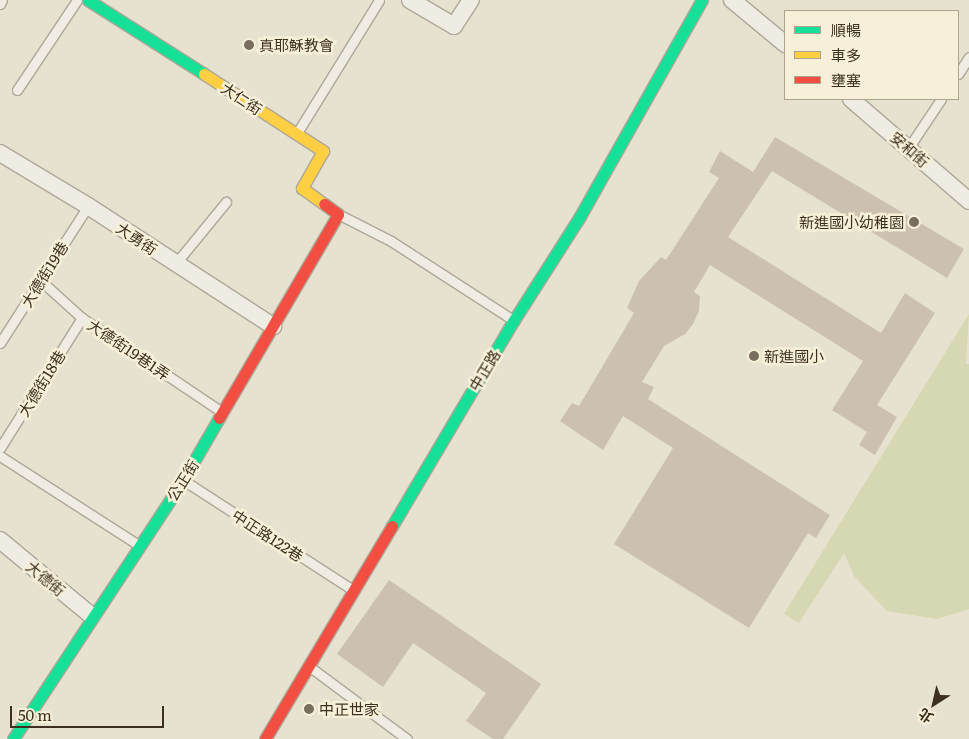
<!DOCTYPE html>
<meta charset="utf-8">
<style>
body{margin:0}
#map{position:relative;width:969px;height:739px;overflow:hidden;background:#e7e2d0;font-family:Literata,"Noto Sans TC",serif}
div>[style]{position:absolute}
[style*='--x']{left:calc(var(--x)*1px);top:calc(var(--y)*1px);width:calc(var(--w)*1px);rotate:calc(var(--a)*1deg)}
.green>*{inset:0;background:#d5d8b2}
.building>*{inset:0;background:#ccc1b1}
.roads{filter:drop-shadow(1px 0 #ada798) drop-shadow(-1px 0 #ada798) drop-shadow(0 1px #ada798) drop-shadow(0 -1px #ada798)}
.lane>*{height:9px;margin:-4.5px;padding:0 4.5px;transform-origin:4.5px;border-radius:4.5px;background:#efece3}
.street>*{height:16px;margin:-8px;padding:0 8px;transform-origin:8px;border-radius:8px;background:#efece3}
.fast>*{height:11px;margin:-5.5px;padding:0 5.5px;transform-origin:5.5px;border-radius:5.5px;background:#16e098}
.slow>*{height:11px;margin:-5.5px;padding:0 5.5px;transform-origin:5.5px;border-radius:5.5px;background:#ffcf43}
.jam>*{height:11px;margin:-5.5px;padding:0 5.5px;transform-origin:5.5px;border-radius:5.5px;background:#f24e42}
.dots>*{width:14px;height:14px;translate:-50% -50%;box-sizing:border-box;border:2px solid #f7f0d8;border-radius:50%}
span{translate:-50% -50%;white-space:nowrap;text-align:center;line-height:1.15;-webkit-text-stroke:5px #f7f0d8;paint-order:stroke}
.poi-label{font-size:15px;color:#3d3020}
.left{translate:0 -50%;text-align:left}
.right{translate:-100% -50%;text-align:right}
.street-label{font-size:15px;color:#3d3020}
.legend{position:absolute;left:784px;top:10px;width:175px;height:90px;box-sizing:border-box;background:#f7f0d8;border:1px solid #ada38e;margin:0;padding:6px 9px;list-style:none;font-size:15px;color:#3d3020}
.legend li{display:flex;align-items:center;gap:10px;height:25px}
.legend b{width:25px;border:1px solid #ada38e}
.north{position:absolute;left:909px;top:679px;width:50px;height:50px;-webkit-text-stroke:4px #f7f0d8;paint-order:stroke;rotate:215deg;font-size:14px;font-weight:700;line-height:20px;text-align:center;color:#3d3020}
.north::after{content:'';display:block;margin:auto;width:18px;height:22px;background:#3d3020;clip-path:polygon(50% 0,100% 100%,50% 72%,0 100%)}
.scale{position:absolute;left:10px;top:706px;width:154px;height:22px;box-sizing:border-box;border:2px solid #3d3020;border-top:0;padding-left:6px;font-size:15px;line-height:18px;white-space:nowrap;color:#3d3020;-webkit-text-stroke:4px #f7f0d8;paint-order:stroke}
</style>
<div id="map">
<div class="green">
<div style="clip-path:polygon(969px 314px,966px 364px,969px 364px,969px 609px,937px 619px,887px 611px,854px 576px,844px 553px,799px 623px,784px 614px)"></div>
</div>
<div class="building">
<div style="clip-path:polygon(775px 137px,964px 249px,947px 278px,772px 171px,728px 237px,881px 333px,905px 293px,935px 313px,877px 405px,897px 417px,875px 455px,859px 445px,867px 432px,832px 410px,863px 361px,710px 265px,694px 292px,700px 296px,699px 311px,693px 324px,685px 334px,664px 346px,642px 382px,654px 387px,648px 399px,830px 515px,816px 538px,808px 533px,749px 628px,614px 544px,673px 448px,623px 416px,603px 450px,560px 421px,572px 403px,579px 406px,634px 313px,627px 308px,639px 281px,661px 257px,666px 260px,719px 178px,709px 172px,720px 151px,753px 172px)"></div>
<div style="clip-path:polygon(389px 580px,541px 684px,503px 739px,493px 739px,466px 721px,486px 693px,413px 643px,383px 687px,337px 654px)"></div>
</div>
<div class="roads">
<div class="lane">
<div style="--x:0;--y:4;--w:4;--a:-63"></div>
<div style="--x:958;--y:74;--w:20;--a:-57"></div>
<div style="--x:17;--y:90;--w:108;--a:-56.3"></div>
<div style="--x:297;--y:133;--w:156;--a:-58.3"></div>
<div style="--x:909;--y:147;--w:58;--a:-56.3"></div>
<div style="--x:338;--y:214;--w:59;--a:27"></div>
<div style="--x:391;--y:241;--w:145;--a:32.9"></div>
<div style="--x:176;--y:263;--w:79;--a:-50.7"></div>
<div style="--x:40;--y:280;--w:57;--a:42.1"></div>
<div style="--x:82;--y:318;--w:169;--a:33.9"></div>
<div style="--x:0;--y:343;--w:163;--a:-57.3"></div>
<div style="--x:0;--y:448;--w:154;--a:-57.8"></div>
<div style="--x:0;--y:456;--w:166;--a:32.7"></div>
<div style="--x:183;--y:480;--w:202;--a:32.9"></div>
<div style="--x:310;--y:667;--w:121;--a:36.6"></div>
</div>
<div class="street">
<div style="--x:410;--y:0;--w:51;--a:30.6"></div>
<div style="--x:454;--y:26;--w:31;--a:-57"></div>
<div style="--x:732;--y:0;--w:69;--a:39.7"></div>
<div style="--x:851;--y:99;--w:156;--a:40.8"></div>
<div style="--x:0;--y:153;--w:103;--a:31.1"></div>
<div style="--x:88;--y:206;--w:221;--a:33"></div>
<div style="--x:0;--y:540;--w:119;--a:39.6"></div>
</div>
<div class="fast">
<div style="--x:88;--y:0;--w:138;--a:32.5"></div>
<div style="--x:392;--y:526;--w:239;--a:-59.4"></div>
<div style="--x:514;--y:320;--w:121;--a:-57.5"></div>
<div style="--x:579;--y:218;--w:250;--a:-60.6"></div>
<div style="--x:13;--y:739;--w:310;--a:-56.7"></div>
<div style="--x:183;--y:480;--w:72;--a:-59.9"></div>
</div>
<div class="slow">
<div style="--x:204;--y:74;--w:142;--a:32.9"></div>
<div style="--x:323;--y:151;--w:43;--a:119.6"></div>
<div style="--x:302;--y:188;--w:27;--a:36"></div>
</div>
<div class="jam">
<div style="--x:219;--y:418;--w:236;--a:-59.7"></div>
<div style="--x:338;--y:214;--w:17;--a:-144"></div>
<div style="--x:265;--y:739;--w:248;--a:-59.2"></div>
</div>
</div>
<div class="dots">
<div style="left:249px;top:45px;background:#786e5e"></div>
<div style="left:914px;top:222px;background:#786e5e"></div>
<div style="left:754px;top:356px;background:#786e5e"></div>
<div style="left:309px;top:709px;background:#786e5e"></div>
</div>
<div class="poi-label">
<span class="left" style="left:259px;top:45px">真耶穌教會</span>
<span class="right" style="left:904px;top:222px">新進國小幼稚園</span>
<span class="left" style="left:764px;top:356px">新進國小</span>
<span class="left" style="left:319px;top:709px">中正世家</span>
</div>
<div class="street-label">
<span style="left:242px;top:98px;rotate:33deg">大仁街</span>
<span style="left:910px;top:149px;rotate:41deg">安和街</span>
<span style="left:137px;top:238px;rotate:33deg">大勇街</span>
<span style="left:44px;top:274px;rotate:-58deg">大德街19巷</span>
<span style="left:129px;top:349px;rotate:34deg">大德街19巷1弄</span>
<span style="left:484px;top:370px;rotate:-59deg">中正路</span>
<span style="left:41px;top:383px;rotate:-58deg">大德街18巷</span>
<span style="left:182px;top:480px;rotate:-58deg">公正街</span>
<span style="left:268px;top:535px;rotate:33deg">中正路122巷</span>
<span style="left:46px;top:578px;rotate:40deg">大德街</span>
</div>
<ul class="legend">
<li><b style="height:6px;background:#16e098"></b>順暢</li>
<li><b style="height:6px;background:#ffcf43"></b>車多</li>
<li><b style="height:6px;background:#f24e42"></b>壅塞</li>
</ul>
<div class="north">北</div>
<div class="scale">50 m</div>
</div>
